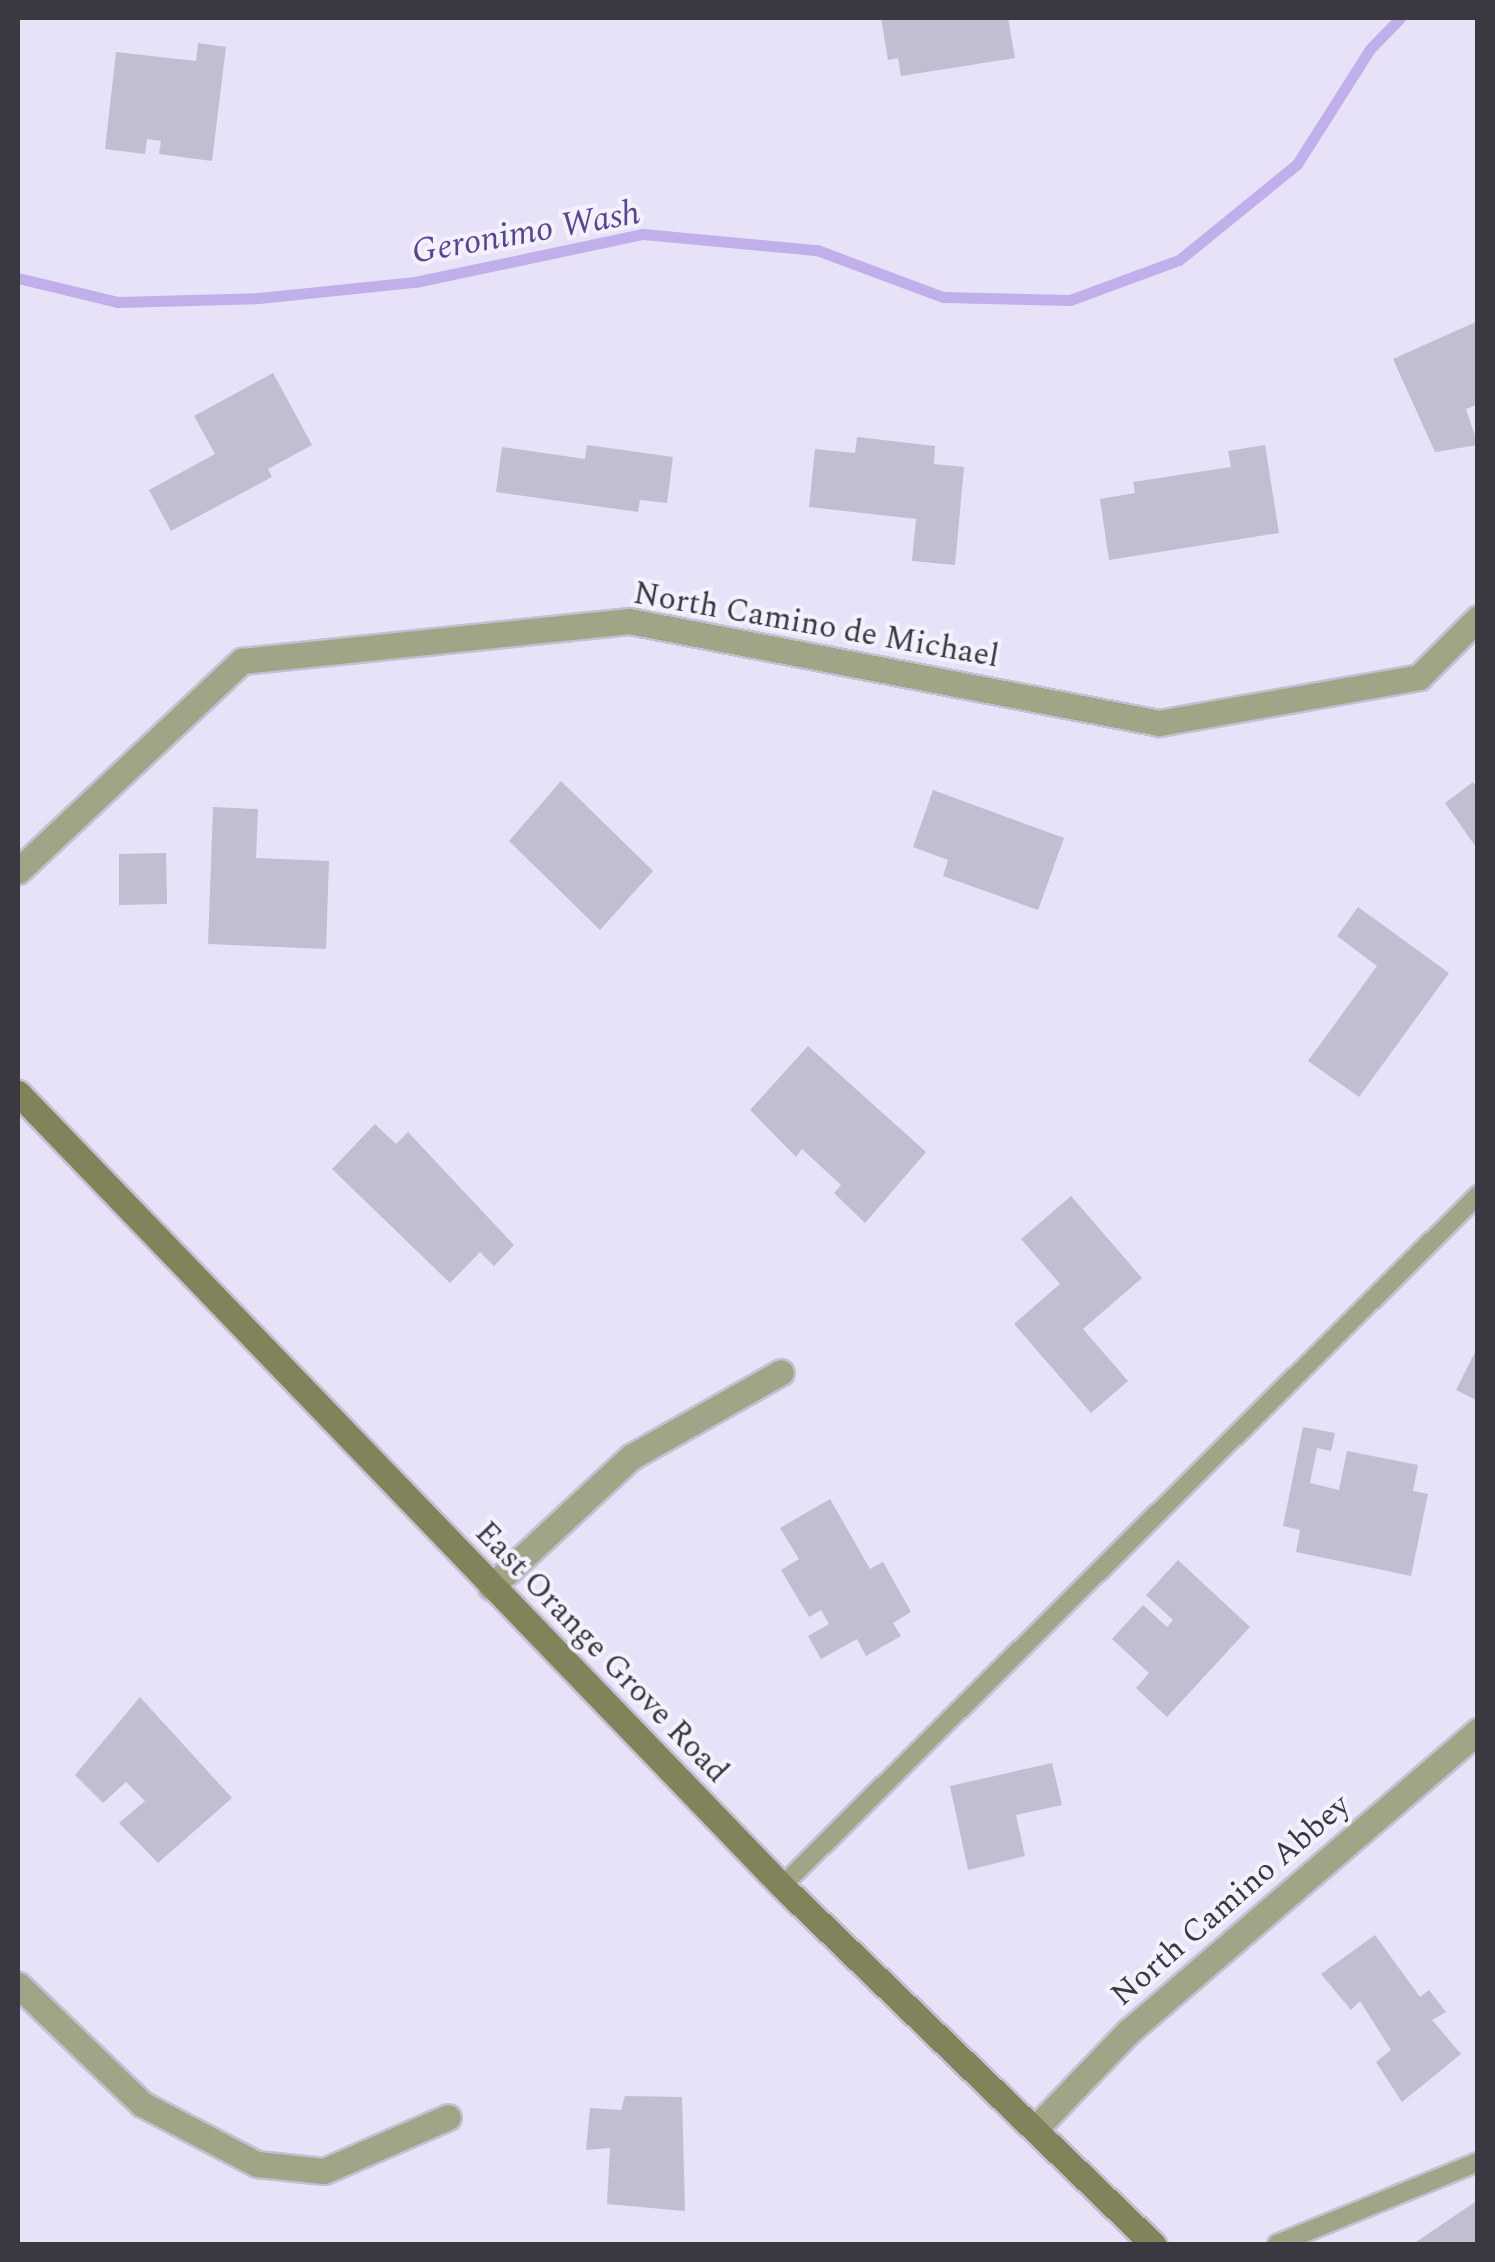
<!DOCTYPE html>
<style>
body{margin:0}
#map{position:relative;width:1495px;height:2262px;overflow:hidden;background:#e7e2f7;font-family:Spectral,serif}
div>[style]{position:absolute}
[style*='--x']{left:calc(var(--x)*1px);top:calc(var(--y)*1px);width:calc(var(--w)*1px);rotate:calc(var(--a)*1deg)}
.stream>*{height:11px;margin:-5.5px;padding:0 5.5px;transform-origin:5.5px;border-radius:5.5px;background:#c0afeb}
.building>*{inset:0;background:#c2bdd1}
.roads{filter:drop-shadow(2px 0 #c4c0d2) drop-shadow(-2px 0 #c4c0d2) drop-shadow(0 2px #c4c0d2) drop-shadow(0 -2px #c4c0d2)}
.lane>*{height:18px;margin:-9px;padding:0 9px;transform-origin:9px;border-radius:9px;background:#a2a488}
.street>*{height:25px;margin:-12.5px;padding:0 12.5px;transform-origin:12.5px;border-radius:12.5px;background:#a2a488}
.secondary>*{height:25px;margin:-12.5px;padding:0 12.5px;transform-origin:12.5px;border-radius:12.5px;background:#82835a}
span{translate:-50% -50%;white-space:nowrap;text-align:center;line-height:1.15;-webkit-text-stroke:8px #f4f1fe;paint-order:stroke}
.street-label{font-size:32px;color:#3a3840}
.water-label{font-size:35px;color:#5c448c;font-style:italic}
.frame{position:absolute;inset:0;border:20px solid #3a3840;pointer-events:none}
</style>
<div id="map">
<div class="stream">
<div style="--x:18;--y:278;--w:103;--a:13.5"></div>
<div style="--x:118;--y:302;--w:141;--a:-1.6"></div>
<div style="--x:259;--y:298;--w:157;--a:-5.9"></div>
<div style="--x:415;--y:282;--w:233;--a:-11.9"></div>
<div style="--x:643;--y:234;--w:175;--a:5.3"></div>
<div style="--x:817;--y:250;--w:134;--a:20.5"></div>
<div style="--x:943;--y:297;--w:127;--a:1.4"></div>
<div style="--x:1070;--y:300;--w:116;--a:-20.2"></div>
<div style="--x:1179;--y:260;--w:152;--a:-39.1"></div>
<div style="--x:1297;--y:164;--w:136;--a:-57.6"></div>
<div style="--x:1370;--y:49;--w:43;--a:-45.9"></div>
</div>
<div class="building">
<div style="clip-path:polygon(881px 18px,1008px 18px,1015px 58px,901px 76px,898px 58px,888px 60px)"></div>
<div style="clip-path:polygon(198px 43px,226px 47px,212px 161px,159px 154px,161px 141px,147px 139px,145px 154px,105px 149px,116px 52px,196px 61px)"></div>
<div style="clip-path:polygon(1478px 321px,1478px 404px,1466px 409px,1478px 445px,1435px 452px,1393px 359px)"></div>
<div style="clip-path:polygon(273px 373px,312px 445px,268px 469px,272px 477px,171px 531px,149px 490px,215px 454px,194px 416px)"></div>
<div style="clip-path:polygon(857px 437px,935px 446px,934px 464px,964px 467px,955px 565px,912px 561px,916px 519px,809px 507px,815px 449px,855px 453px)"></div>
<div style="clip-path:polygon(587px 445px,673px 457px,667px 503px,640px 500px,638px 512px,496px 492px,502px 447px,585px 459px)"></div>
<div style="clip-path:polygon(1265px 445px,1279px 533px,1109px 560px,1100px 499px,1135px 493px,1133px 482px,1231px 467px,1228px 451px)"></div>
<div style="clip-path:polygon(561px 781px,653px 871px,600px 930px,509px 841px)"></div>
<div style="clip-path:polygon(1473px 782px,1478px 789px,1478px 850px,1445px 803px)"></div>
<div style="clip-path:polygon(933px 790px,1064px 838px,1038px 910px,943px 876px,948px 860px,913px 847px)"></div>
<div style="clip-path:polygon(213px 807px,258px 809px,256px 858px,329px 861px,326px 949px,208px 944px)"></div>
<div style="clip-path:polygon(166px 853px,167px 904px,119px 905px,119px 854px)"></div>
<div style="clip-path:polygon(1358px 907px,1449px 973px,1359px 1097px,1308px 1061px,1377px 966px,1337px 936px)"></div>
<div style="clip-path:polygon(808px 1046px,926px 1152px,865px 1223px,834px 1193px,841px 1185px,802px 1149px,796px 1157px,750px 1110px)"></div>
<div style="clip-path:polygon(375px 1124px,396px 1144px,408px 1132px,514px 1245px,494px 1266px,480px 1252px,450px 1283px,332px 1169px)"></div>
<div style="clip-path:polygon(1071px 1196px,1142px 1278px,1083px 1329px,1128px 1381px,1091px 1413px,1014px 1324px,1060px 1284px,1021px 1239px)"></div>
<div style="clip-path:polygon(1478px 1346px,1478px 1401px,1456px 1390px)"></div>
<div style="clip-path:polygon(1303px 1427px,1335px 1433px,1331px 1451px,1317px 1448px,1310px 1483px,1339px 1490px,1347px 1451px,1418px 1465px,1413px 1491px,1428px 1494px,1411px 1576px,1296px 1552px,1300px 1530px,1283px 1526px)"></div>
<div style="clip-path:polygon(830px 1499px,870px 1569px,883px 1562px,911px 1612px,893px 1623px,901px 1636px,866px 1656px,857px 1639px,821px 1659px,808px 1636px,829px 1624px,821px 1610px,809px 1617px,781px 1570px,799px 1559px,780px 1528px)"></div>
<div style="clip-path:polygon(1178px 1560px,1250px 1627px,1167px 1717px,1136px 1688px,1149px 1673px,1112px 1639px,1143px 1605px,1167px 1627px,1173px 1620px,1146px 1595px)"></div>
<div style="clip-path:polygon(140px 1697px,232px 1798px,158px 1863px,119px 1823px,145px 1801px,126px 1782px,103px 1803px,75px 1775px)"></div>
<div style="clip-path:polygon(1052px 1763px,1062px 1805px,1016px 1815px,1025px 1856px,968px 1870px,950px 1786px)"></div>
<div style="clip-path:polygon(1375px 1935px,1420px 1997px,1429px 1990px,1446px 2012px,1432px 2020px,1461px 2054px,1402px 2102px,1376px 2062px,1391px 2050px,1360px 2001px,1351px 2010px,1321px 1974px)"></div>
<div style="clip-path:polygon(625px 2096px,682px 2097px,685px 2211px,607px 2204px,610px 2148px,586px 2150px,590px 2108px,621px 2110px)"></div>
<div style="clip-path:polygon(1478px 2200px,1478px 2244px,1413px 2244px)"></div>
</div>
<div class="roads">
<div class="lane">
<div style="--x:782;--y:1886;--w:981;--a:-44.79"></div>
<div style="--x:1277;--y:2244;--w:217;--a:-22.2"></div>
</div>
<div class="street">
<div style="--x:18;--y:871;--w:307;--a:-43.2"></div>
<div style="--x:242;--y:661;--w:389;--a:-5.9"></div>
<div style="--x:629;--y:621;--w:540;--a:10.89"></div>
<div style="--x:1159;--y:723;--w:264;--a:-10"></div>
<div style="--x:1419;--y:677;--w:83;--a:-45"></div>
<div style="--x:491;--y:1587;--w:191;--a:-42.9"></div>
<div style="--x:631;--y:1457;--w:172;--a:-29.5"></div>
<div style="--x:18;--y:1985;--w:172;--a:43.8"></div>
<div style="--x:142;--y:2104;--w:130;--a:27.6"></div>
<div style="--x:257;--y:2164;--w:67;--a:6"></div>
<div style="--x:324;--y:2171;--w:135;--a:-23.5"></div>
<div style="--x:1035;--y:2129;--w:134;--a:-46.2"></div>
<div style="--x:1128;--y:2032;--w:462;--a:-40.7"></div>
</div>
<div class="secondary">
<div style="--x:18;--y:1093;--w:1101;--a:46.07"></div>
<div style="--x:782;--y:1886;--w:516;--a:43.98"></div>
</div>
</div>
<div class="street-label">
<span style="left:816px;top:626px;rotate:10deg">North Camino de Michael</span>
<span style="left:601px;top:1653px;rotate:46deg">East Orange Grove Road</span>
<span style="left:1231px;top:1901px;rotate:-41deg">North Camino Abbey</span>
</div>
<div class="water-label">
<span style="left:526px;top:233px;rotate:-10deg">Geronimo Wash</span>
</div>
<div class="frame"></div>
</div>
